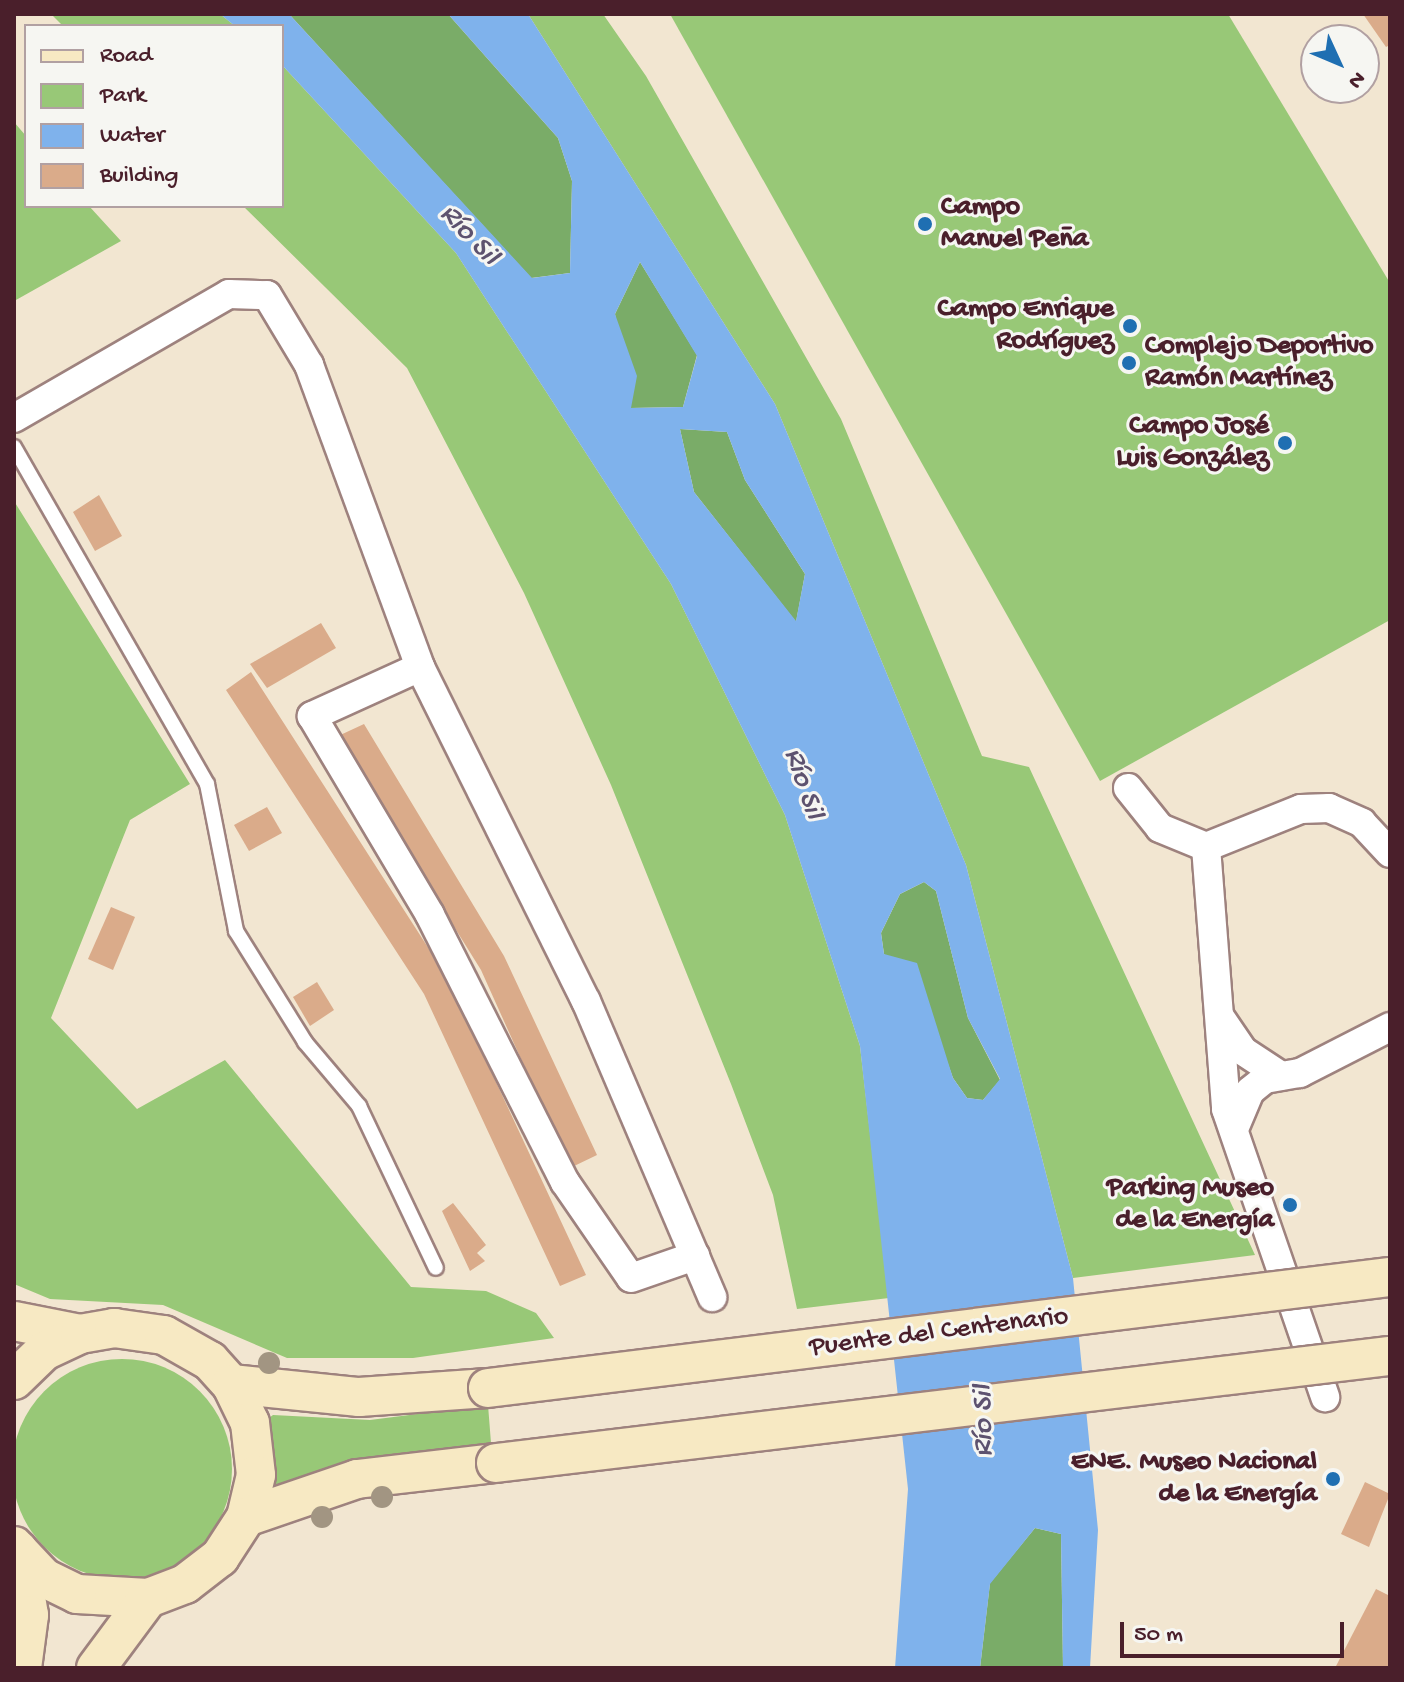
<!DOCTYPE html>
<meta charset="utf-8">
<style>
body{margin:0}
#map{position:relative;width:1404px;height:1682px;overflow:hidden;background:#f2e6d1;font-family:"Gochi Hand",sans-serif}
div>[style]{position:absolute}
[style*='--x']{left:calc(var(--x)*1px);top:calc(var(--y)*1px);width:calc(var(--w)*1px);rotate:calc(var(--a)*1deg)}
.green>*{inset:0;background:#98c877}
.round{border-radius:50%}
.forest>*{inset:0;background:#7aac68}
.water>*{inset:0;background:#7fb2ec}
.building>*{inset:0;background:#daab8a}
.roads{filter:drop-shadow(2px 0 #9e827e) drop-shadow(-2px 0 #9e827e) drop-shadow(0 2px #9e827e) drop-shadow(0 -2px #9e827e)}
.lane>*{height:14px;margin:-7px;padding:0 7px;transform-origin:7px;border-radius:7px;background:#fff}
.street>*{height:28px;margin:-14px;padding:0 14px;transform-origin:14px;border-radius:14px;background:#fff}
.secondary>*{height:38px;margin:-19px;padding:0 19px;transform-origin:19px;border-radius:19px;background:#f7e9c3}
.bridges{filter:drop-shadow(2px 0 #9e827e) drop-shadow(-2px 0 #9e827e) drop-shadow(0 2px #9e827e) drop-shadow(0 -2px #9e827e)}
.secondary-bridge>*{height:38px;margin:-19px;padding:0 19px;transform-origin:19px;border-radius:19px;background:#f7e9c3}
.trees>*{width:22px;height:22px;margin:-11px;border-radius:50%;background:#a29582}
.dots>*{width:22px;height:22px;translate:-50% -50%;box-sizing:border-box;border:4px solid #f6f6f2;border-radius:50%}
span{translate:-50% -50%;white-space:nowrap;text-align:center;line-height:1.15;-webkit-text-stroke:6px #f6f6f2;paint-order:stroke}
.poi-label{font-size:28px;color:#4a1f2b;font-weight:700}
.left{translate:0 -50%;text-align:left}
.right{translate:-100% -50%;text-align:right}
.street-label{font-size:28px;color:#4a1f2b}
.water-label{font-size:30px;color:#5d526f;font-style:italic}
.frame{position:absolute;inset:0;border:16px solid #4a1f2b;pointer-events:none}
.legend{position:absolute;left:24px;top:24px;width:260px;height:184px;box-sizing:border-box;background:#f6f6f2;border:2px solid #b1a0a2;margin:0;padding:10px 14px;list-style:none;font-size:24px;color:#4a1f2b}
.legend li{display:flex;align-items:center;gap:16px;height:40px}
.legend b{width:40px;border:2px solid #b1a0a2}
.north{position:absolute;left:1300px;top:24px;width:80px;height:80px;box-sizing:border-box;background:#f6f6f2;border:2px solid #b1a0a2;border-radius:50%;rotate:134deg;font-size:22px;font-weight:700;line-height:32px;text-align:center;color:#4a1f2b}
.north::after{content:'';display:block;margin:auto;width:28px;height:36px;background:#1f6fb2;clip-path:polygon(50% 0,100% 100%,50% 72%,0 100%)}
.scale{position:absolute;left:1120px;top:1622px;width:224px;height:36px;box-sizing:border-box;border:4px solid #4a1f2b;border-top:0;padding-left:10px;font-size:24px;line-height:28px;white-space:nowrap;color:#4a1f2b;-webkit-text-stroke:6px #f6f6f2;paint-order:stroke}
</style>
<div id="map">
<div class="green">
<div style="clip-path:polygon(51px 14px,220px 14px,235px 26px,63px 26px)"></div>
<div style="clip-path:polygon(528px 14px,603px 14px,646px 76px,841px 419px,982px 756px,1029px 767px,1255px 1255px,1073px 1278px,966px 865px,775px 404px)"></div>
<div style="clip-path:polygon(670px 14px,1228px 14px,1390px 283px,1390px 620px,1100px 781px)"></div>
<div style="clip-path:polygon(282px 65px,456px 253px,671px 584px,785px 815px,860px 1046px,889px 1298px,797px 1309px,773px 1195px,731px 1084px,611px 785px,524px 593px,407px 368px,243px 206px,282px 206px)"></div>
<div style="clip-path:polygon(14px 122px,26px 136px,26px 206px,89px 206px,121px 241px,16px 300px,14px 373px)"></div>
<div style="clip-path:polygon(14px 501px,190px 784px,130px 820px,51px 1018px,137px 1109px,225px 1060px,411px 1287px,486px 1291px,536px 1313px,554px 1338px,413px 1358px,287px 1358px,163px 1305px,50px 1299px,14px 1284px)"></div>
<div class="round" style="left:12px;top:1359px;width:220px;height:220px"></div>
<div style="clip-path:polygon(488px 1405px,491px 1443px,355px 1461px,277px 1485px,268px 1477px,262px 1423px,273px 1415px,370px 1420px)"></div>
</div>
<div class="forest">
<div style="clip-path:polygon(289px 14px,448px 14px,558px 138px,572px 181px,570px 273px,531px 278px)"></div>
<div style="clip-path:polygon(640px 262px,697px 355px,683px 407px,630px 408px,615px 314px)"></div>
<div style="clip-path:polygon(680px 429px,727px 432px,745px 480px,805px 574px,796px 622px,694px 492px)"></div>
<div style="clip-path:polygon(924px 882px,936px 891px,968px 1018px,1000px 1080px,983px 1100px,967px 1098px,953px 1078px,925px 1000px,884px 954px,881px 933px,900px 894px)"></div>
<div style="clip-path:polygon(1035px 1528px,1061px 1534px,1063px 1668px,980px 1668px,990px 1583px)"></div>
</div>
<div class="water">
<div style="clip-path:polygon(evenodd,220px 14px,289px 14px,532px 278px,570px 273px,572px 181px,558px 138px,448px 14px,528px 14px,775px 404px,966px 865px,1073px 1278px,1098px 1530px,1090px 1668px,1063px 1668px,1061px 1534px,1035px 1528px,990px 1584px,980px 1668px,895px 1668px,908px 1489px,860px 1046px,785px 815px,671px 584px,456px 253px,282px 65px,282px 26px,235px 26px,220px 14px,640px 262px,697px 356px,683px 407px,631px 408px,637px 376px,615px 314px,640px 262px,220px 14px,680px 429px,727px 432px,745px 480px,805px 574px,796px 621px,694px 492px,680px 429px,220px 14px,924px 882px,936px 891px,968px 1018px,1000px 1079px,983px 1100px,967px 1098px,953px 1078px,917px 963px,884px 954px,881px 933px,900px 894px,924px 882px)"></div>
</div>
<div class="building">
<div style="clip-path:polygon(1363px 14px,1390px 14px,1390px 45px,1386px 47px)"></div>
<div style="clip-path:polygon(99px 495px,122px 536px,95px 551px,73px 512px)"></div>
<div style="clip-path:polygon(321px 623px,336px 648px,267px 688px,250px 664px)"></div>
<div style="clip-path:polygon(251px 672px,447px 977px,586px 1275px,560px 1286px,424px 994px,226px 690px)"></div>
<div style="clip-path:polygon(364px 724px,504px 956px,597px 1155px,570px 1168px,481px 970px,336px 737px)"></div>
<div style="clip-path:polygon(267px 807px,282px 833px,249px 851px,234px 825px)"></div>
<div style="clip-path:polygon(111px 907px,135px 917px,113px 970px,88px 959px)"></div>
<div style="clip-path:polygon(317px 982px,334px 1010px,310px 1026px,293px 997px)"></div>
<div style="clip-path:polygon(453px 1203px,486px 1245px,477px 1253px,485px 1261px,470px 1271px,442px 1211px)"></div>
<div style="clip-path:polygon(1365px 1482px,1390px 1494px,1369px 1547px,1341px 1534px)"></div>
<div style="clip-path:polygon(1376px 1589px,1390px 1596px,1390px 1668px,1335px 1668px)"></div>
</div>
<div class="roads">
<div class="lane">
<div style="--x:14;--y:447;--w:388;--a:60.2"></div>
<div style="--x:207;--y:784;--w:150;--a:78.8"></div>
<div style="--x:236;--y:931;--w:131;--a:58.1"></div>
<div style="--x:305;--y:1042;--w:84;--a:49.8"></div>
<div style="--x:359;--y:1106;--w:179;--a:64.6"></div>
</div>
<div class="street">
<div style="--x:14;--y:418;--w:248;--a:-30"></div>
<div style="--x:229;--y:294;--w:38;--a:2"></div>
<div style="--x:267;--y:295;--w:82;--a:59"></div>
<div style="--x:309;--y:365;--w:322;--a:69.8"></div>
<div style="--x:420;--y:667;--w:373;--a:63.6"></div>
<div style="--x:586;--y:1001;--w:322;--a:66.9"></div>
<div style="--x:420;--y:667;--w:119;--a:155.6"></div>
<div style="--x:312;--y:716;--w:231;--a:59.3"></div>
<div style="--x:430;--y:915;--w:299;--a:63.2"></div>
<div style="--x:565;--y:1182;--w:116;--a:55.5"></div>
<div style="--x:631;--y:1278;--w:68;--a:-19"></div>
<div style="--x:1128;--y:788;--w:51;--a:51.3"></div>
<div style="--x:1160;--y:828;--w:50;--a:22.4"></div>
<div style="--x:1206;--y:847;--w:102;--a:-21.8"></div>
<div style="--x:1301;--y:809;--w:28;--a:-2"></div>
<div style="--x:1329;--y:808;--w:36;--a:24"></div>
<div style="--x:1362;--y:823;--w:41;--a:47"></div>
<div style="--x:1206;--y:847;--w:263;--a:85.6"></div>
<div style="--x:1226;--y:1109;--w:305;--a:71"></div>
<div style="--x:1220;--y:1017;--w:41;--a:55.9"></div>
<div style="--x:1243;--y:1051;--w:45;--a:33.3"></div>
<div style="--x:1234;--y:1129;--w:41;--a:-67.2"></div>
<div style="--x:1250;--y:1091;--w:19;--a:-39"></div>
<div style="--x:1265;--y:1079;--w:36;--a:-10"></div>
<div style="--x:1300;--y:1073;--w:101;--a:-27.1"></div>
</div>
<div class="secondary">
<div style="--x:14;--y:1321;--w:67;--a:11.1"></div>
<div style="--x:14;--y:1380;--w:42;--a:-44"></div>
<div style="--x:44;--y:1351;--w:40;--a:-25"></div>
<div style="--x:80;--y:1334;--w:35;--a:-10"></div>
<div style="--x:114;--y:1328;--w:50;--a:8"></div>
<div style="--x:164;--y:1335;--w:53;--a:29.5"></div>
<div style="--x:210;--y:1361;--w:31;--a:48"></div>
<div style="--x:231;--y:1384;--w:43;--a:64"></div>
<div style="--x:250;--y:1423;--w:52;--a:83.4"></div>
<div style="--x:256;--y:1475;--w:43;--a:103.4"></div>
<div style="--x:246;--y:1517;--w:48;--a:123"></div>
<div style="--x:220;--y:1557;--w:44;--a:142.4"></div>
<div style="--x:185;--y:1584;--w:40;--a:159"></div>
<div style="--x:148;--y:1598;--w:71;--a:-176.8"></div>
<div style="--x:77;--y:1594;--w:37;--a:-154"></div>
<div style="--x:44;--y:1578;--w:44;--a:-133.2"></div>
<div style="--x:231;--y:1384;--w:129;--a:5.8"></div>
<div style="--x:359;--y:1397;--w:129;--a:-4"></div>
<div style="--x:246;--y:1517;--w:117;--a:-18.9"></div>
<div style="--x:357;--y:1479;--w:140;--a:-6.6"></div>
<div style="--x:18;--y:1550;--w:66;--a:80.4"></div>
<div style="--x:29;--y:1615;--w:53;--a:97.5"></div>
<div style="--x:96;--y:1668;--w:87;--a:-53.4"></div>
</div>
</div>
<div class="bridges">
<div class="secondary-bridge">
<div style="--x:488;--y:1388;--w:909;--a:-7.02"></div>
<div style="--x:496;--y:1463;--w:900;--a:-6.83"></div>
</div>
</div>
<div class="trees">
<div style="left:269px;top:1363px"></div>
<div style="left:382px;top:1497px"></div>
<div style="left:322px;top:1517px"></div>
</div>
<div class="dots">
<div style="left:925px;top:224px;background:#1f6fb2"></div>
<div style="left:1130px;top:326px;background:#1f6fb2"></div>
<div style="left:1129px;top:363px;background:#1f6fb2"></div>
<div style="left:1285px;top:443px;background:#1f6fb2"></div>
<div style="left:1290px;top:1205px;background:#1f6fb2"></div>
<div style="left:1333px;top:1479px;background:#1f6fb2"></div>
</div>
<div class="poi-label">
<span class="left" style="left:941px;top:224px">Campo<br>Manuel Peña</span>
<span class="right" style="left:1114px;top:326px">Campo Enrique<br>Rodríguez</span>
<span class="left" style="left:1145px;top:363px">Complejo Deportivo<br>Ramón Martínez</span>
<span class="right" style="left:1269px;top:443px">Campo José<br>Luis González</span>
<span class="right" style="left:1274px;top:1205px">Parking Museo<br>de la Energía</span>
<span class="right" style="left:1317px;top:1479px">ENE. Museo Nacional<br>de la Energía</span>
</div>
<div class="street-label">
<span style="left:939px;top:1333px;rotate:-7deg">Puente del Centenario</span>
</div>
<div class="water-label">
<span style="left:468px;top:236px;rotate:47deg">Río Sil</span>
<span style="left:802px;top:784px;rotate:72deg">Río Sil</span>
<span style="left:985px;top:1421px;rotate:-90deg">Río Sil</span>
</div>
<div class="frame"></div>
<ul class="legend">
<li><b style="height:10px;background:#f7e9c3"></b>Road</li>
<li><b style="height:22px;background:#98c877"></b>Park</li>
<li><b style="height:22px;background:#7fb2ec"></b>Water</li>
<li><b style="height:22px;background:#daab8a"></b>Building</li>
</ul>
<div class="north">N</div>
<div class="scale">50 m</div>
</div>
